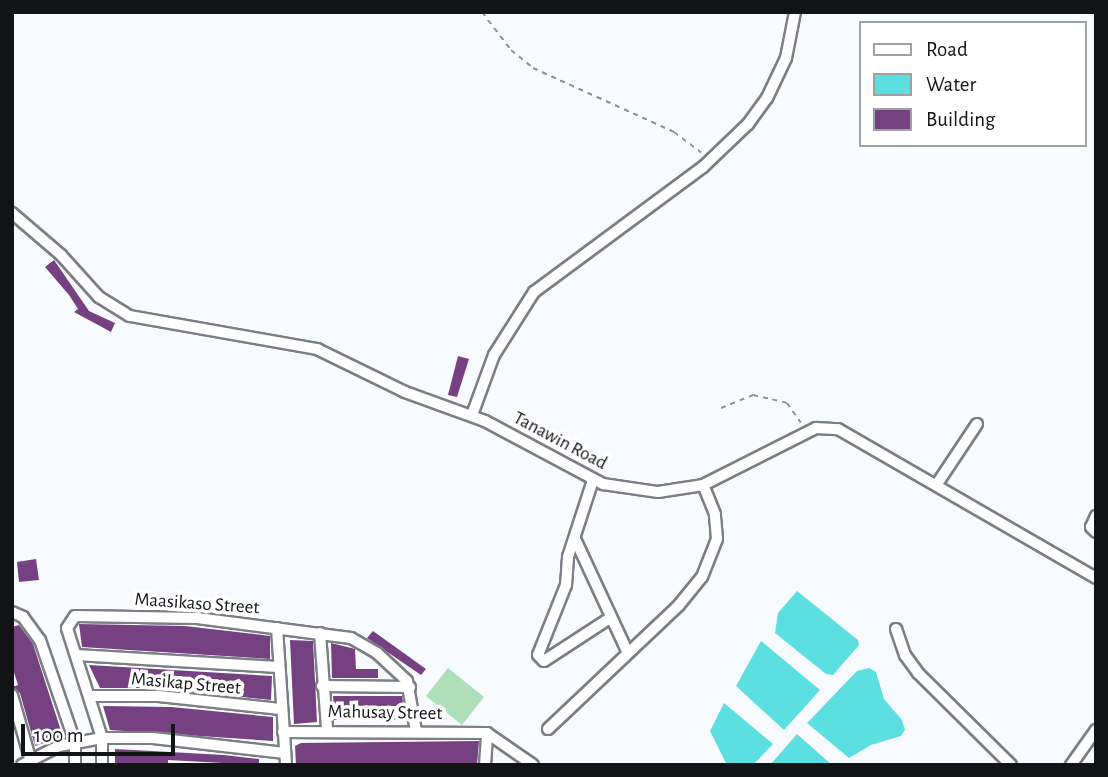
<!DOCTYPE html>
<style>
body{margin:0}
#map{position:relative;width:1108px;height:777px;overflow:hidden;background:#f7faff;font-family:"Alegreya Sans",sans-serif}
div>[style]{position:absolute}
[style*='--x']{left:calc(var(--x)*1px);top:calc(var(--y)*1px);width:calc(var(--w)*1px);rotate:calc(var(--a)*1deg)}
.green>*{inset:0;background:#aedfb8}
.water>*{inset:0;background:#5bdfe1}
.building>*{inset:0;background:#764180}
.path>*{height:2px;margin-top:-1px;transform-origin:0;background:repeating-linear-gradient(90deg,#8f9195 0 5px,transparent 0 10px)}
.roads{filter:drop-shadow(2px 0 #7b7e83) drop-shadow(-2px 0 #7b7e83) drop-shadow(0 2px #7b7e83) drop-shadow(0 -2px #7b7e83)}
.minor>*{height:10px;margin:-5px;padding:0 5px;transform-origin:5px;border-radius:5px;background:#fff}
span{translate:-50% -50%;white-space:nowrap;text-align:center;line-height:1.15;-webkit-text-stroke:7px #fff;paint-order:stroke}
.street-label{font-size:19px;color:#121315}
.frame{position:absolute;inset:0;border:14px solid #121315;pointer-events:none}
.legend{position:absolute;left:859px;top:21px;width:228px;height:126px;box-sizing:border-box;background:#fff;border:2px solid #a0a1a1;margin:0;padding:9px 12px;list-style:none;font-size:21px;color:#121315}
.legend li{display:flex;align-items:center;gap:14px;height:35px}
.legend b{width:35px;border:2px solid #a0a1a1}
.scale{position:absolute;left:21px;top:724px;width:154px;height:32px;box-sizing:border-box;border:4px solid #121315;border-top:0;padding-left:9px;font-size:21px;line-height:24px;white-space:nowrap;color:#121315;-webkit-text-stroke:5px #fff;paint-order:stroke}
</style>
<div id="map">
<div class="green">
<div style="clip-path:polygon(448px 668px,484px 697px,462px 725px,426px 696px)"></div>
</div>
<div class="water">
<div style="clip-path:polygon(797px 591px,858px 640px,859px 645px,833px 675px,826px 674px,775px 633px,778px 613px)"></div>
<div style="clip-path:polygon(761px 641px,820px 690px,784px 730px,736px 686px)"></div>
<div style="clip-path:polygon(869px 668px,876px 672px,884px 699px,902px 720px,905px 730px,901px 736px,871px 745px,849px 758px,807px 723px,857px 671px)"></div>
<div style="clip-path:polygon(724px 703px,773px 744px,753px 765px,727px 765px,710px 731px)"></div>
<div style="clip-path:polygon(797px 734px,832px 765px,770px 765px)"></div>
</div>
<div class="building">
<div style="clip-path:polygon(54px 260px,89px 311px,115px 323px,111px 332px,74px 312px,78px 309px,69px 295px,45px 267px)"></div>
<div style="clip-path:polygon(458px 356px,469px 359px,457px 397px,448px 395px)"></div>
<div style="clip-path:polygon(36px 559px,39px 580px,19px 582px,17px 562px)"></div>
<div style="clip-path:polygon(79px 624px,185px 626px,270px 636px,270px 659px,82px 647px)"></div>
<div style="clip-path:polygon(19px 625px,33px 644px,63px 737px,35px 746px,20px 693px,12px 687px,18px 685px,12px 666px,12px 627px)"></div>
<div style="clip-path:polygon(373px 631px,426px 669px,421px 675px,367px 638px)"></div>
<div style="clip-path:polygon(290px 640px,313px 641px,317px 722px,294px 724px)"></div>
<div style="clip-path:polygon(331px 643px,355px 649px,356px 669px,378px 669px,378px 678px,332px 678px)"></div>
<div style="clip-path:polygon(89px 665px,272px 676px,271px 700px,160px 688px,100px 688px)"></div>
<div style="clip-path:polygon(333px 696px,402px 696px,406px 720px,334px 720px)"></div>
<div style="clip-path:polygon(103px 706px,171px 707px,273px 717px,273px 741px,110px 730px)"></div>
<div style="clip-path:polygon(479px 741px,477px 765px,296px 765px,295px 746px,301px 743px)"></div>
<div style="clip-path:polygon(115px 749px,224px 755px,259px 759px,259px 765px,168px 760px,168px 765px,115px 765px)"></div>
</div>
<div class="path">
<div style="--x:482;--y:12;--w:48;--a:52.7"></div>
<div style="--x:511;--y:50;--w:28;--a:39"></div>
<div style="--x:533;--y:68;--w:155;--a:24.4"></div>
<div style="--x:674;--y:132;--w:34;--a:37"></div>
<div style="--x:721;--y:408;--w:35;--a:-22"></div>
<div style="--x:753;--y:395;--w:35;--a:13"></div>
<div style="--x:787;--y:403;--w:24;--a:55"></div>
</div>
<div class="roads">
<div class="minor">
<div style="--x:12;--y:213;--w:65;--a:40.6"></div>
<div style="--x:61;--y:255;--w:57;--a:47.9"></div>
<div style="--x:99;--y:297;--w:36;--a:32"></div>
<div style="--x:130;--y:316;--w:190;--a:10"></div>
<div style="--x:317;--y:349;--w:98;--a:26"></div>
<div style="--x:405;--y:392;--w:85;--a:19.9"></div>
<div style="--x:485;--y:421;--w:134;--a:28.1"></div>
<div style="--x:603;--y:484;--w:56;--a:8.3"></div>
<div style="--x:658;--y:492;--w:46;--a:-8.8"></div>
<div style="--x:703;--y:485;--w:127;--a:-26.8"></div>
<div style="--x:816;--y:428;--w:22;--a:3"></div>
<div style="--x:838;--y:429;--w:298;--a:30"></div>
<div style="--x:472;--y:415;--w:64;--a:-69.9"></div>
<div style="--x:494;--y:355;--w:75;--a:-57.6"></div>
<div style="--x:534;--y:292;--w:210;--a:-36.5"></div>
<div style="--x:703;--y:167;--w:62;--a:-43.7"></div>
<div style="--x:748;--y:124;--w:32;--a:-54"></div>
<div style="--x:767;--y:98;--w:44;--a:-64.6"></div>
<div style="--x:786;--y:58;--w:47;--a:-78.9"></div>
<div style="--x:593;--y:480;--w:81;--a:108"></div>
<div style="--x:568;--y:557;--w:28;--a:94"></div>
<div style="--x:566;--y:585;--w:75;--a:111.8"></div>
<div style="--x:538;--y:655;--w:8;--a:45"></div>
<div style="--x:544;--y:661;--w:79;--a:-33.1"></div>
<div style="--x:937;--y:484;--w:72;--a:-56.3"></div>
<div style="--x:1096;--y:516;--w:12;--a:114"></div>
<div style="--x:1091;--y:527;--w:7;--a:45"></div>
<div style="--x:576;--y:541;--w:123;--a:65.1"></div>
<div style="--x:12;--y:612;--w:12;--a:24"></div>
<div style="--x:23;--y:617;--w:29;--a:54"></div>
<div style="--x:40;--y:640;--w:108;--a:71.1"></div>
<div style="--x:75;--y:742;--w:23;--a:90"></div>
<div style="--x:277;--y:628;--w:137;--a:86.2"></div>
<div style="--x:896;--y:629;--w:28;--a:71"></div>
<div style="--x:905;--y:655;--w:22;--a:54"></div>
<div style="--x:918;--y:673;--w:131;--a:44.7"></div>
<div style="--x:320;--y:633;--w:96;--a:85.8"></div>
<div style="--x:76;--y:655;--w:202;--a:3.4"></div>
<div style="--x:322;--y:686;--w:88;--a:0.7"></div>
<div style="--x:12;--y:695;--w:73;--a:74.1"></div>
<div style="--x:89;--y:696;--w:70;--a:0"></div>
<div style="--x:159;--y:696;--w:122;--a:6.1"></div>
<div style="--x:548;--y:729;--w:180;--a:-43.4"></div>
<div style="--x:679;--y:605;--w:36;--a:-51"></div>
<div style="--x:702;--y:577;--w:41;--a:-68.5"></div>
<div style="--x:717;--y:539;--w:25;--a:-95"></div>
<div style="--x:715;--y:514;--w:31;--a:-112"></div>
<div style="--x:283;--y:732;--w:204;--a:0.3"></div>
<div style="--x:487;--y:733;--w:56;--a:34.8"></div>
<div style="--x:22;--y:765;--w:42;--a:-27.2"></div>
<div style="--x:59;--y:746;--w:44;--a:-10.5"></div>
<div style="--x:102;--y:738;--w:51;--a:0"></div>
<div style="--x:153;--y:738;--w:133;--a:6.5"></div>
<div style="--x:102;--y:765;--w:27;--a:-90"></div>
<div style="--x:102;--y:738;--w:115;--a:-107.7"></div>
<div style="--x:67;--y:628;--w:14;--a:-56"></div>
<div style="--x:75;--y:616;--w:122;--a:0.9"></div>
<div style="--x:197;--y:618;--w:155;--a:7.4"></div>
<div style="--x:351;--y:638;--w:30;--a:30"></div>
<div style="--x:377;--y:653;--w:41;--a:43"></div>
<div style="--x:407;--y:681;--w:51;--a:79.8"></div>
<div style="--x:485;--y:765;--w:32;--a:-86"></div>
<div style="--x:1071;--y:765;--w:43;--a:-54.5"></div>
</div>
</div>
<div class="street-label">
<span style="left:560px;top:441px;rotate:28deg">Tanawin Road</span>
<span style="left:197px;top:604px;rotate:4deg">Maasikaso Street</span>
<span style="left:186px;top:684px;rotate:5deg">Masikap Street</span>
<span style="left:385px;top:713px;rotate:1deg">Mahusay Street</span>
</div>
<div class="frame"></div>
<ul class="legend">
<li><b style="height:9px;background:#fff"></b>Road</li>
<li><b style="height:19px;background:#5bdfe1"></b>Water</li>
<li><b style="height:19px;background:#764180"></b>Building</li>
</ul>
<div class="scale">100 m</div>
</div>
